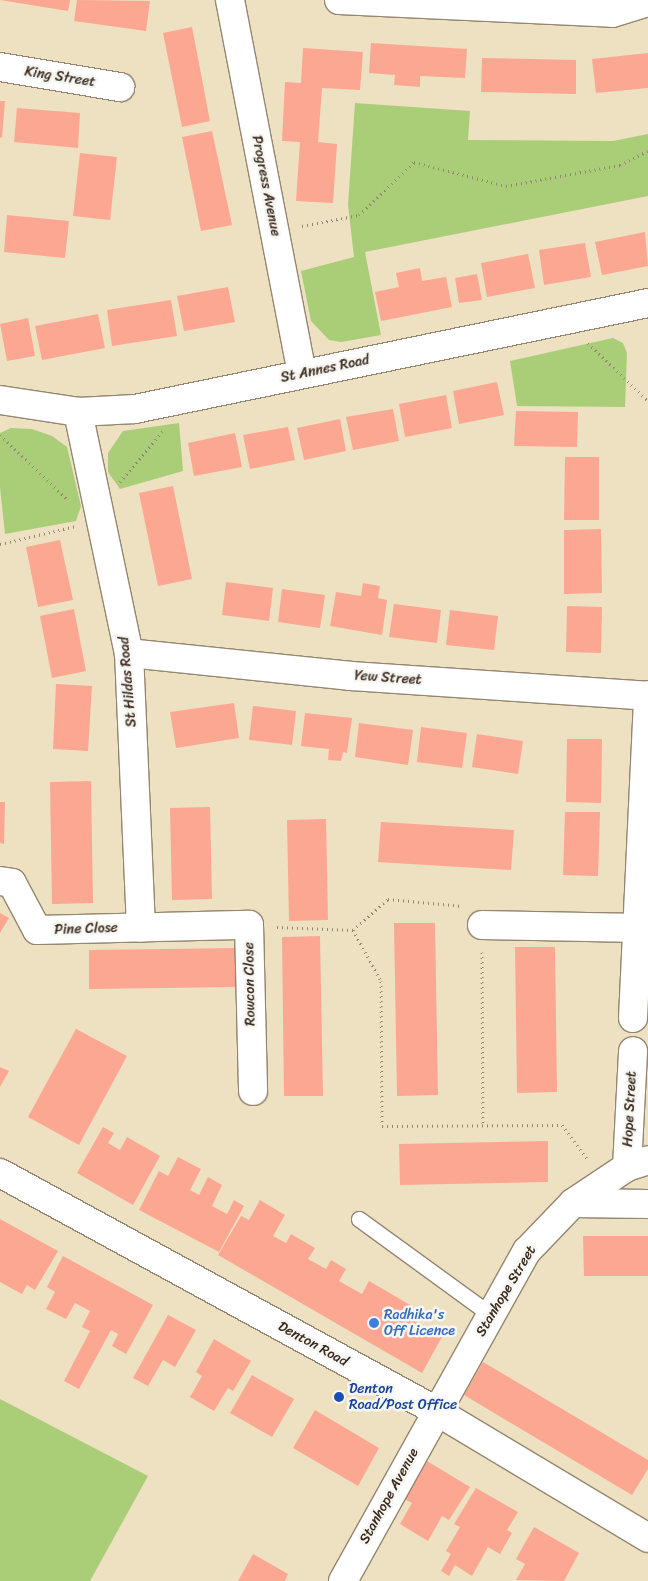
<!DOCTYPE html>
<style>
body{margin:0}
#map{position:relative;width:648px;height:1581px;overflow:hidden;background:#ede1c1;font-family:Sriracha,sans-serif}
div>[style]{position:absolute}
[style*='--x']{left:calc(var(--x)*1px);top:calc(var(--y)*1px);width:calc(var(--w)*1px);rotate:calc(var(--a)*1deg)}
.green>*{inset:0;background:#aace77}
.building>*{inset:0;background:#fca792}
.path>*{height:3px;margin-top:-1.5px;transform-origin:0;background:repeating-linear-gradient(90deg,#948670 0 1px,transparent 0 5px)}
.roads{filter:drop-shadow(1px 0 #948670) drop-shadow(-1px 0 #948670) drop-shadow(0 1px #948670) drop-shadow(0 -1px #948670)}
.service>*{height:15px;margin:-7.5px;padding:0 7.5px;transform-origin:7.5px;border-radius:7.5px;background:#fff}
.minor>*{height:28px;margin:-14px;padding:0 14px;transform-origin:14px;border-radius:14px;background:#fff}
.trunk>*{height:28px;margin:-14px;padding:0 14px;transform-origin:14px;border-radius:14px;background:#fff}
.dots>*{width:14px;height:14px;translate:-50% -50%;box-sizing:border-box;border:2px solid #f6f6f2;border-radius:50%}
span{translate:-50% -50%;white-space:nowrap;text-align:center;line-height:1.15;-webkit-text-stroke:5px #f6f6f2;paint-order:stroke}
.street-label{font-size:14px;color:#3b2a1e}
.shop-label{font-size:14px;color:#366cbe}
.left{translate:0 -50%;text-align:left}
.transit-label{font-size:14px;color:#164399}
</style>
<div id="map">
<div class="green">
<div style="clip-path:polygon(355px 103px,470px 111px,468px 140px,613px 141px,648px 134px,648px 196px,365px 252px,381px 335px,341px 342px,329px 340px,311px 321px,301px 271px,354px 257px,348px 205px)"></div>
<div style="clip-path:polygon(613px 338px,623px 343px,627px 353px,625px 407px,517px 406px,510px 361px)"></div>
<div style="clip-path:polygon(179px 423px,183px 471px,120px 489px,108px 472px,108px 453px,123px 431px)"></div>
<div style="clip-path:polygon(11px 428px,32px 429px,52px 436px,67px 447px,81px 506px,76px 521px,5px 534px,0 487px,0 433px)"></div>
<div style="clip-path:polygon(0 1399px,148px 1476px,90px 1581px,0 1581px)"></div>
</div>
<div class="building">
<div style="clip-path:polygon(0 0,70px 0,68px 11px)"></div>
<div style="clip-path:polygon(77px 0,150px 1px,146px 31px,74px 21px)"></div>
<div style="clip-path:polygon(192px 27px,210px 121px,182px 127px,163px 33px)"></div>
<div style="clip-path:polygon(371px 43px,467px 49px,465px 78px,420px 76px,420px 87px,394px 85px,395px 75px,369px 73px)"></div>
<div style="clip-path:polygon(303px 48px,363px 52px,360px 90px,322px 88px,318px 142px,337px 144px,333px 203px,296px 201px,300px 142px,282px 141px,285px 82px,301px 83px)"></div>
<div style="clip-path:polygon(648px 53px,648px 88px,596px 93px,592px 59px)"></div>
<div style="clip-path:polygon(482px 58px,576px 60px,576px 94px,481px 92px)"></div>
<div style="clip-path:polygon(0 101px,5px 101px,2px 138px,0 137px)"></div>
<div style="clip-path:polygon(17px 108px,80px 113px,78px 148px,14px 142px)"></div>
<div style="clip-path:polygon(212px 131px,232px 225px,201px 231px,182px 137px)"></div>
<div style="clip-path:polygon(80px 153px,117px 157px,110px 220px,73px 216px)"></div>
<div style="clip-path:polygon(7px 215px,69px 221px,65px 258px,4px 252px)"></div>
<div style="clip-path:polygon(645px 232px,648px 266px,602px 275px,595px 242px)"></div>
<div style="clip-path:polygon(585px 243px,591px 277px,544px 285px,539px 250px)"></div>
<div style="clip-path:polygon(528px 254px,535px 288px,487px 297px,481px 263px)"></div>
<div style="clip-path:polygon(420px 268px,422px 281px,446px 277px,452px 307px,381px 321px,375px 292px,399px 287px,396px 273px)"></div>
<div style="clip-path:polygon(477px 274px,482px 300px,459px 303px,455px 278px)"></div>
<div style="clip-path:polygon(228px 287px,235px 322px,184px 331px,177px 296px)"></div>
<div style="clip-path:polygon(171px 300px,177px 336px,112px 346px,107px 310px)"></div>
<div style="clip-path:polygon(98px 314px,105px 348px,42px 360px,35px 326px)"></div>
<div style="clip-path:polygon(28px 318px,35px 356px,7px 361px,0 324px)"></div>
<div style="clip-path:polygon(497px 382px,504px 415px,459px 424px,453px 391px)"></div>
<div style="clip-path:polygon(446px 395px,452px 428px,405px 437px,399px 404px)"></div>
<div style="clip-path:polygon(393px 409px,399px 441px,353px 450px,346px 417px)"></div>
<div style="clip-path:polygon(516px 411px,578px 412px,577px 447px,514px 446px)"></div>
<div style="clip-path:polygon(340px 419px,346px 451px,304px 460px,297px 428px)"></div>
<div style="clip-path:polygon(288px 427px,295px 460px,250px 469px,243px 435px)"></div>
<div style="clip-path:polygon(235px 433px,242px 467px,194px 476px,188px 443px)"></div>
<div style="clip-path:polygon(565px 457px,599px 457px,599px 520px,564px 520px)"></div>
<div style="clip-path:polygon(173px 486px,192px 579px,158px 586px,139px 493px)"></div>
<div style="clip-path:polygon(601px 529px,602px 593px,564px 594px,564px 530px)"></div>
<div style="clip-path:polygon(60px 540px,73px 600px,38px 607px,26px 547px)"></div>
<div style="clip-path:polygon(226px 582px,273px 588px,269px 621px,222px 615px)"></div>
<div style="clip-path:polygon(363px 583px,380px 586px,378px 598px,387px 600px,382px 635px,330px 626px,336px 592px,361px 596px)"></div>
<div style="clip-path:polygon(282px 589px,325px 595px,320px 628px,278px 622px)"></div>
<div style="clip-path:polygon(394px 604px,441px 610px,437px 643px,389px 637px)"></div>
<div style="clip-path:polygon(567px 606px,602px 607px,601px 653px,566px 652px)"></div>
<div style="clip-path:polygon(74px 609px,86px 671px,52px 678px,40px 616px)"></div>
<div style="clip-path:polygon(450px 610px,498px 616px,494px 650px,446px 645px)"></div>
<div style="clip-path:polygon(56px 684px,92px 686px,88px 751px,53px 749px)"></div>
<div style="clip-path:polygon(234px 703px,239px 738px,176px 748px,170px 712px)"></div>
<div style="clip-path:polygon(253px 706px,296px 711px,292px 745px,249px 740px)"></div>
<div style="clip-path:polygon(305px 713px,352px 718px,347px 753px,343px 752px,341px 761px,328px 760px,329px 749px,301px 746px)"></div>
<div style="clip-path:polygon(359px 723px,413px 730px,408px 765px,355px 757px)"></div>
<div style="clip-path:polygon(421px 727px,467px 733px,462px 768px,417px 762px)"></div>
<div style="clip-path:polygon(477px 734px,523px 741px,518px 774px,472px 767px)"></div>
<div style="clip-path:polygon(567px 739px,602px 739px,601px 803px,566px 802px)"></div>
<div style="clip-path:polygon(91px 781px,93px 903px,52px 904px,50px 782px)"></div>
<div style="clip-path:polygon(0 802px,5px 802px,4px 844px,0 843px)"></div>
<div style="clip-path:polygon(210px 807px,212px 899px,172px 900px,170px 808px)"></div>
<div style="clip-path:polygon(565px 812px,600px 812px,598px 876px,563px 875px)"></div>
<div style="clip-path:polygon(326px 819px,328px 920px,289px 921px,287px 820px)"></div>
<div style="clip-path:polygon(381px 822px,514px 830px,511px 870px,378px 862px)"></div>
<div style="clip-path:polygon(0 913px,9px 918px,0 933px)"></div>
<div style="clip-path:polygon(394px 923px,435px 923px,438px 1095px,397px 1096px)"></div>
<div style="clip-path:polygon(320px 936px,323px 1096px,284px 1096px,282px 937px)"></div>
<div style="clip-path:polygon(515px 947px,555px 947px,557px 1092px,517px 1093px)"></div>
<div style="clip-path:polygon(236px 948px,236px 987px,89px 989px,89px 950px)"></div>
<div style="clip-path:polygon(76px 1029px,127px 1056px,79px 1145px,28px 1117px)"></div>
<div style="clip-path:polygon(0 1067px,9px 1071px,0 1087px)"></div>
<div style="clip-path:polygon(103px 1127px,114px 1133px,108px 1143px,120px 1150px,127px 1137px,160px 1156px,133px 1205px,77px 1173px)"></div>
<div style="clip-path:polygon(548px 1141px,548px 1182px,400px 1185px,399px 1144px)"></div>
<div style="clip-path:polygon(178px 1157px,201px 1169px,190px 1190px,199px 1195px,208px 1177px,222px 1185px,212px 1206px,227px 1214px,234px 1200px,244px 1206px,219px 1252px,139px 1210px,159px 1171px,168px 1176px)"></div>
<div style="clip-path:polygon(260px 1200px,285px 1215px,273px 1236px,286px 1243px,291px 1234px,315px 1248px,308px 1259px,326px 1269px,331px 1260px,346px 1269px,339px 1281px,362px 1294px,369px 1281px,412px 1306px,406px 1316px,442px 1337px,422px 1373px,218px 1255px,241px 1216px,249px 1220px)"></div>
<div style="clip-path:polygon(0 1219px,58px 1251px,35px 1290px,27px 1285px,22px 1294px,0 1282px)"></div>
<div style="clip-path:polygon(583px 1236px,648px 1236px,648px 1276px,584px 1276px)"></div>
<div style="clip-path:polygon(63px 1256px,153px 1305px,126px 1354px,112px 1346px,118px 1334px,111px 1330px,79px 1389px,64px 1381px,90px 1331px,82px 1327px,90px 1311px,75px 1303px,66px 1319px,46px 1309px,55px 1292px,47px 1287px)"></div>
<div style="clip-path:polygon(168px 1315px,196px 1330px,175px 1367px,163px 1360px,148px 1386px,133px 1378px)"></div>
<div style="clip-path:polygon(214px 1339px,251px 1361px,233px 1391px,228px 1388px,214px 1411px,190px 1397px,202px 1376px,196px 1372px)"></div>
<div style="clip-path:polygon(483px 1362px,648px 1460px,648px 1469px,632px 1495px,464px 1395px)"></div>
<div style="clip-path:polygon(252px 1375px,294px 1399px,272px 1437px,230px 1413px)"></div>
<div style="clip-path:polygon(315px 1410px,379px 1448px,358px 1486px,293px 1448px)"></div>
<div style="clip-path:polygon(427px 1461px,470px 1487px,449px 1520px,442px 1516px,428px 1541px,400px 1524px,412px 1503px,404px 1499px)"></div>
<div style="clip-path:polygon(476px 1488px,518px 1512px,507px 1530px,512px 1533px,500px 1554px,488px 1547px,472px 1576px,455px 1565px,449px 1576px,441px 1571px,451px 1554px,446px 1551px,460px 1527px,454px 1524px)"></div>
<div style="clip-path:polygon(534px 1527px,579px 1553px,564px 1581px,516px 1580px,525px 1564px,516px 1559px)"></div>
<div style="clip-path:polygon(253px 1554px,288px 1574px,285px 1581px,238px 1581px)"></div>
</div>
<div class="path">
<div style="--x:302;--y:226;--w:58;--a:-10.9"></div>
<div style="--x:359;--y:215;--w:76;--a:-43.9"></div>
<div style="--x:414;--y:162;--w:95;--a:14.6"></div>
<div style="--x:506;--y:186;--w:116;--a:-10.4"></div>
<div style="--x:620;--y:165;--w:31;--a:-27"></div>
<div style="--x:588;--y:343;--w:83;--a:44"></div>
<div style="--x:0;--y:435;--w:94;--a:43.7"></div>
<div style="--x:120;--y:482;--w:67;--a:-49.9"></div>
<div style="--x:0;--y:544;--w:78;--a:-13.3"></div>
<div style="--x:277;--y:927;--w:76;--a:2.3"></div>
<div style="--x:353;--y:930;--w:47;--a:-41.5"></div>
<div style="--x:388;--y:899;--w:75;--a:5.3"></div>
<div style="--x:353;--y:930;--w:58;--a:61.2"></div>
<div style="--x:381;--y:981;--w:145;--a:89.6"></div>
<div style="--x:382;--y:1126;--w:180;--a:-0.3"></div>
<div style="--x:562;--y:1125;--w:44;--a:53.4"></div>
<div style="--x:482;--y:952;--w:174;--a:89.7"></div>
</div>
<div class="roads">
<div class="service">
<div style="--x:359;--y:1219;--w:163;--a:36"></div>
</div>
<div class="minor">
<div style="--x:230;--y:0;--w:380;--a:79.1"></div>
<div style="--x:339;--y:0;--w:273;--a:2.7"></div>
<div style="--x:612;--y:13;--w:38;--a:-17"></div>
<div style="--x:0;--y:67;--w:122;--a:9.5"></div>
<div style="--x:0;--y:400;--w:79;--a:8.7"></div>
<div style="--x:78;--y:412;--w:57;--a:-3"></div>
<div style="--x:135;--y:409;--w:524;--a:-11.67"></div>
<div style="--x:78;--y:412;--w:246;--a:78.1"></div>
<div style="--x:129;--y:653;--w:275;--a:87.5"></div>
<div style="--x:129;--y:653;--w:222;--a:5.9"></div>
<div style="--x:350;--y:676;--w:299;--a:3.8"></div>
<div style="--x:0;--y:881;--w:12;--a:9"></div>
<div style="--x:12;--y:883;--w:53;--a:62"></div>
<div style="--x:37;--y:930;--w:212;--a:-1.4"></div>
<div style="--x:249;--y:925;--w:166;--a:88.6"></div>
<div style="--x:482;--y:925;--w:157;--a:1.1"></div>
<div style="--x:633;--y:1018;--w:323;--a:-87.3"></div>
<div style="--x:627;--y:1167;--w:116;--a:-87"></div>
<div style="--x:573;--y:1203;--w:75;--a:0.8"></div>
<div style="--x:343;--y:1581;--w:378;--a:-60.9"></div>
<div style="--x:527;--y:1251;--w:66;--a:-46.2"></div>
<div style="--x:573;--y:1203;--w:65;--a:-33.7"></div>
<div style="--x:627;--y:1167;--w:22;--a:-18"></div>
</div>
<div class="trunk">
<div style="--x:0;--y:1173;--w:497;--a:28.6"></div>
<div style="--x:436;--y:1411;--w:247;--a:30.9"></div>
</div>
</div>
<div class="dots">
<div style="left:374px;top:1323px;background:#3f7fe0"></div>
<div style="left:339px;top:1397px;background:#1a4fb4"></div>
</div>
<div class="street-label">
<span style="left:60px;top:77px;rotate:9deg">King Street</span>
<span style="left:266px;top:186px;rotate:79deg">Progress Avenue</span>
<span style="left:325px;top:369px;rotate:-12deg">St Annes Road</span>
<span style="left:388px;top:678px;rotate:4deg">Yew Street</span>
<span style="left:128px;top:682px;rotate:-95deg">St Hildas Road</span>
<span style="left:86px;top:929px;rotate:-2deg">Pine Close</span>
<span style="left:250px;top:984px;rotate:-91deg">Rowcon Close</span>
<span style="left:630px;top:1109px;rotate:-87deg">Hope Street</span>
<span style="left:506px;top:1291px;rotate:-59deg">Stanhope Street</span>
<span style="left:313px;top:1344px;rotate:29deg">Denton Road</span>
<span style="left:389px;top:1496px;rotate:-61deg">Stanhope Avenue</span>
</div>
<div class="shop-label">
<span class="left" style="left:384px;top:1323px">Radhika's<br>Off Licence</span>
</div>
<div class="transit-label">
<span class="left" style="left:349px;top:1397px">Denton<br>Road/Post Office</span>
</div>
</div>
